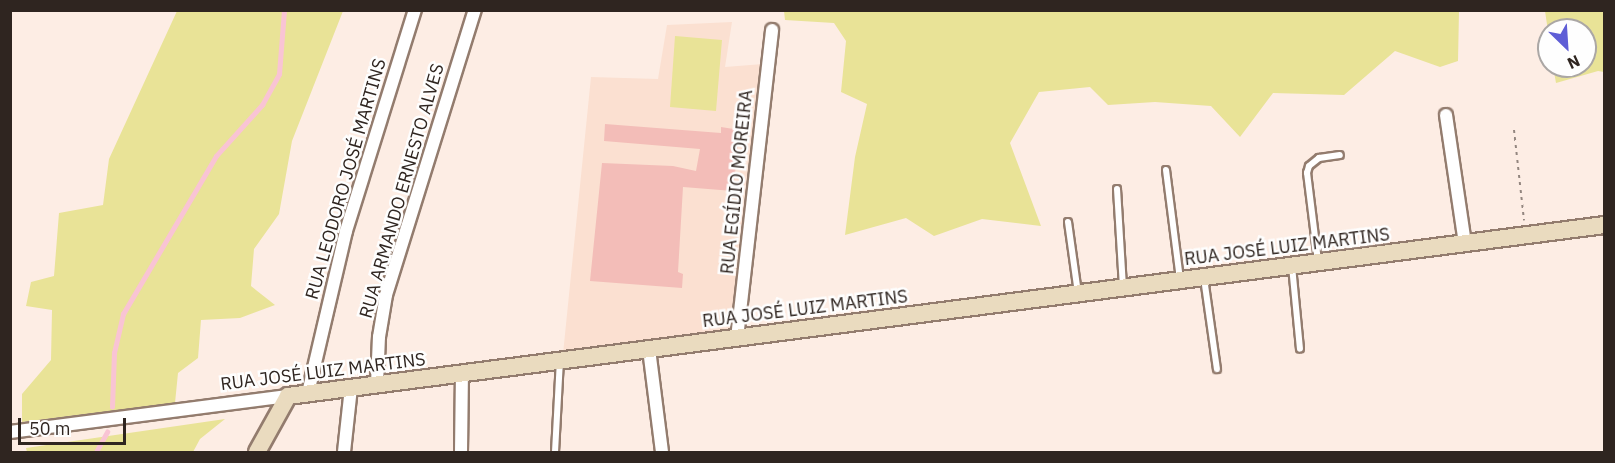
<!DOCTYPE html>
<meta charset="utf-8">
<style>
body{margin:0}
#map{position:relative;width:1615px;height:463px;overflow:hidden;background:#fdede4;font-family:"IBM Plex Sans",sans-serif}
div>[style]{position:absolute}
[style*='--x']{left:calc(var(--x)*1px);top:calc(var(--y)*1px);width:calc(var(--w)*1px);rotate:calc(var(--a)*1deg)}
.built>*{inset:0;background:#fbe0d1}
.green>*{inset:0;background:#e9e397}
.stream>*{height:4.5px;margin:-2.25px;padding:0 2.25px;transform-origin:2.25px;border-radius:2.25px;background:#f9c4d4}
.building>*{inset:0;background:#f3bdb8}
.path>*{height:2px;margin-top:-1px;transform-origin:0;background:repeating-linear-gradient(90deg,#93867f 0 3px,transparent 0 7.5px)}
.roads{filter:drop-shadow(2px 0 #937c6e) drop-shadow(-2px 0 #937c6e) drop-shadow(0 2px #937c6e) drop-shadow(0 -2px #937c6e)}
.lane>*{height:6px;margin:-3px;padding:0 3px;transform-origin:3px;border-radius:3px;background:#fff}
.street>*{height:12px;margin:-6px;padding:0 6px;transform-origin:6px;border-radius:6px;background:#fff}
.secondary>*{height:16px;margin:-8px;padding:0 8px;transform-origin:8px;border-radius:8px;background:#eadbbf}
span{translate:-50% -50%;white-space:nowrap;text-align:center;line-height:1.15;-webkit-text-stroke:5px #fefefe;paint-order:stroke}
.street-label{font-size:18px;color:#2f2520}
.frame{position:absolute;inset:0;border:12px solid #2f2520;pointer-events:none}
.north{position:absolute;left:1537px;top:18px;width:60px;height:60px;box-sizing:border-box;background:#fefefe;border:2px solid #aba7a5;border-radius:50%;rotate:155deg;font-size:16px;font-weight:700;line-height:24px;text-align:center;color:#2f2520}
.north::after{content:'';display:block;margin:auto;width:21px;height:27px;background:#5f5ed6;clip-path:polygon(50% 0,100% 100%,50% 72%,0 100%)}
.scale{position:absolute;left:18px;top:418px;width:108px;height:27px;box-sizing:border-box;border:3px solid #2f2520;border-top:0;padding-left:8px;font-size:18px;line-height:21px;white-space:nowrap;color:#2f2520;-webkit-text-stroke:4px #fefefe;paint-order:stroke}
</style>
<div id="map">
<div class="built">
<div style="clip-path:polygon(732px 22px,725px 67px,763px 64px,737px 330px,563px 354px,591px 77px,658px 79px,667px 25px)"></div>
</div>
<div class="green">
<div style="clip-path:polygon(177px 11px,343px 11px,292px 141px,279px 214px,254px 249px,251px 286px,275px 305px,240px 318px,201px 320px,198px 358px,178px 373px,175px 403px,22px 422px,22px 394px,51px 360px,52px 310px,26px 306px,31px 282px,54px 276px,59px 213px,103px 205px,109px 159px)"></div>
<div style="clip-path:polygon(784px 11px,1459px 11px,1458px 61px,1440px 67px,1395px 51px,1344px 95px,1273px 93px,1240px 137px,1211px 106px,1155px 102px,1108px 105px,1090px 87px,1039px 92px,1010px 143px,1041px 226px,982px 219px,934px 236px,906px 218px,845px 235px,855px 157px,867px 104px,841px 92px,846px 41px,834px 23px,785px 20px)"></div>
<div style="clip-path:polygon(1545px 11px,1604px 11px,1604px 72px,1598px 71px,1556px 83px,1553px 66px,1585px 66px,1585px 30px,1549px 30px,1549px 38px)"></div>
<div style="clip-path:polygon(675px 36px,722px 40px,716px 111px,670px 107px)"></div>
<div style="clip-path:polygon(225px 419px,200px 439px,193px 452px,27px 452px,26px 448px)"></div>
</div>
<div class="stream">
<div style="--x:112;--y:407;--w:54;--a:-87.9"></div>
<div style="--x:114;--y:353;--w:40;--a:-77"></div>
<div style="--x:123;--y:314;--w:183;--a:-59.5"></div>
<div style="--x:216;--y:156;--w:69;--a:-48"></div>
<div style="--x:262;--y:105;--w:35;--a:-61"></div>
<div style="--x:279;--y:74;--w:64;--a:-85.5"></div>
<div style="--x:96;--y:452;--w:23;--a:-61"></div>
</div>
<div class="building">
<div style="clip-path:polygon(605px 124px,721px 133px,721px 127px,740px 130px,733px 191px,683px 187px,678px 272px,683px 274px,682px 288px,590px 281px,602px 163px,673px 166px,696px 171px,700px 149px,604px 141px)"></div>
</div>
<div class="path">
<div style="--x:1514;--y:130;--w:91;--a:83.7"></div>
</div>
<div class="roads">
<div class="lane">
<div style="--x:1166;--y:170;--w:111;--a:82.7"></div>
<div style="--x:1117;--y:189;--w:98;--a:86.5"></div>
<div style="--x:1068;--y:222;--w:72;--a:82"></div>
<div style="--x:1318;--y:261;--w:89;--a:-97.1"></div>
<div style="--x:1307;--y:173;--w:7;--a:-74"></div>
<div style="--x:1309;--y:166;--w:13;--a:-39"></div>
<div style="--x:1319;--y:158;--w:21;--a:-8"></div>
<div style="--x:1292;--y:266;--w:83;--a:84.5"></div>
<div style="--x:1204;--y:278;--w:92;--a:81.9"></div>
<div style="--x:555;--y:452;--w:91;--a:-86.9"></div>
</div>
<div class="street">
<div style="--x:1446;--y:115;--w:129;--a:81.6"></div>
<div style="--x:737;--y:338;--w:310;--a:-83.5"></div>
<div style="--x:649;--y:349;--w:104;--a:82.8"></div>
<div style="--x:377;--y:384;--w:47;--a:-87.6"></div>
<div style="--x:379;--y:337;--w:43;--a:-80.5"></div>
<div style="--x:386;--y:295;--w:299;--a:-72.7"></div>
<div style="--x:308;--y:393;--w:166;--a:-76.8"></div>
<div style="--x:346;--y:231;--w:232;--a:-72.7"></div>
<div style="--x:10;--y:432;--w:280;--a:-7.4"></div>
<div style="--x:344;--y:452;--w:64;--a:-83.8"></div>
<div style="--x:461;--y:452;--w:79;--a:-89.3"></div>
</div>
<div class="secondary">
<div style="--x:257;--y:452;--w:64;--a:-61"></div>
<div style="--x:288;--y:396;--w:1327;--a:-7.4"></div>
</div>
</div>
<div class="street-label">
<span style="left:346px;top:179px;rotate:-74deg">RUA LEODORO JOSÉ MARTINS</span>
<span style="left:737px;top:182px;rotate:-84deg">RUA EGÍDIO MOREIRA</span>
<span style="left:402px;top:191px;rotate:-74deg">RUA ARMANDO ERNESTO ALVES</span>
<span style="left:1287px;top:247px;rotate:-7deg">RUA JOSÉ LUIZ MARTINS</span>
<span style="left:805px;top:309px;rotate:-7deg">RUA JOSÉ LUIZ MARTINS</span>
<span style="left:323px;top:372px;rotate:-7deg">RUA JOSÉ LUIZ MARTINS</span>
</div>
<div class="frame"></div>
<div class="north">N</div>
<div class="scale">50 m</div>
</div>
